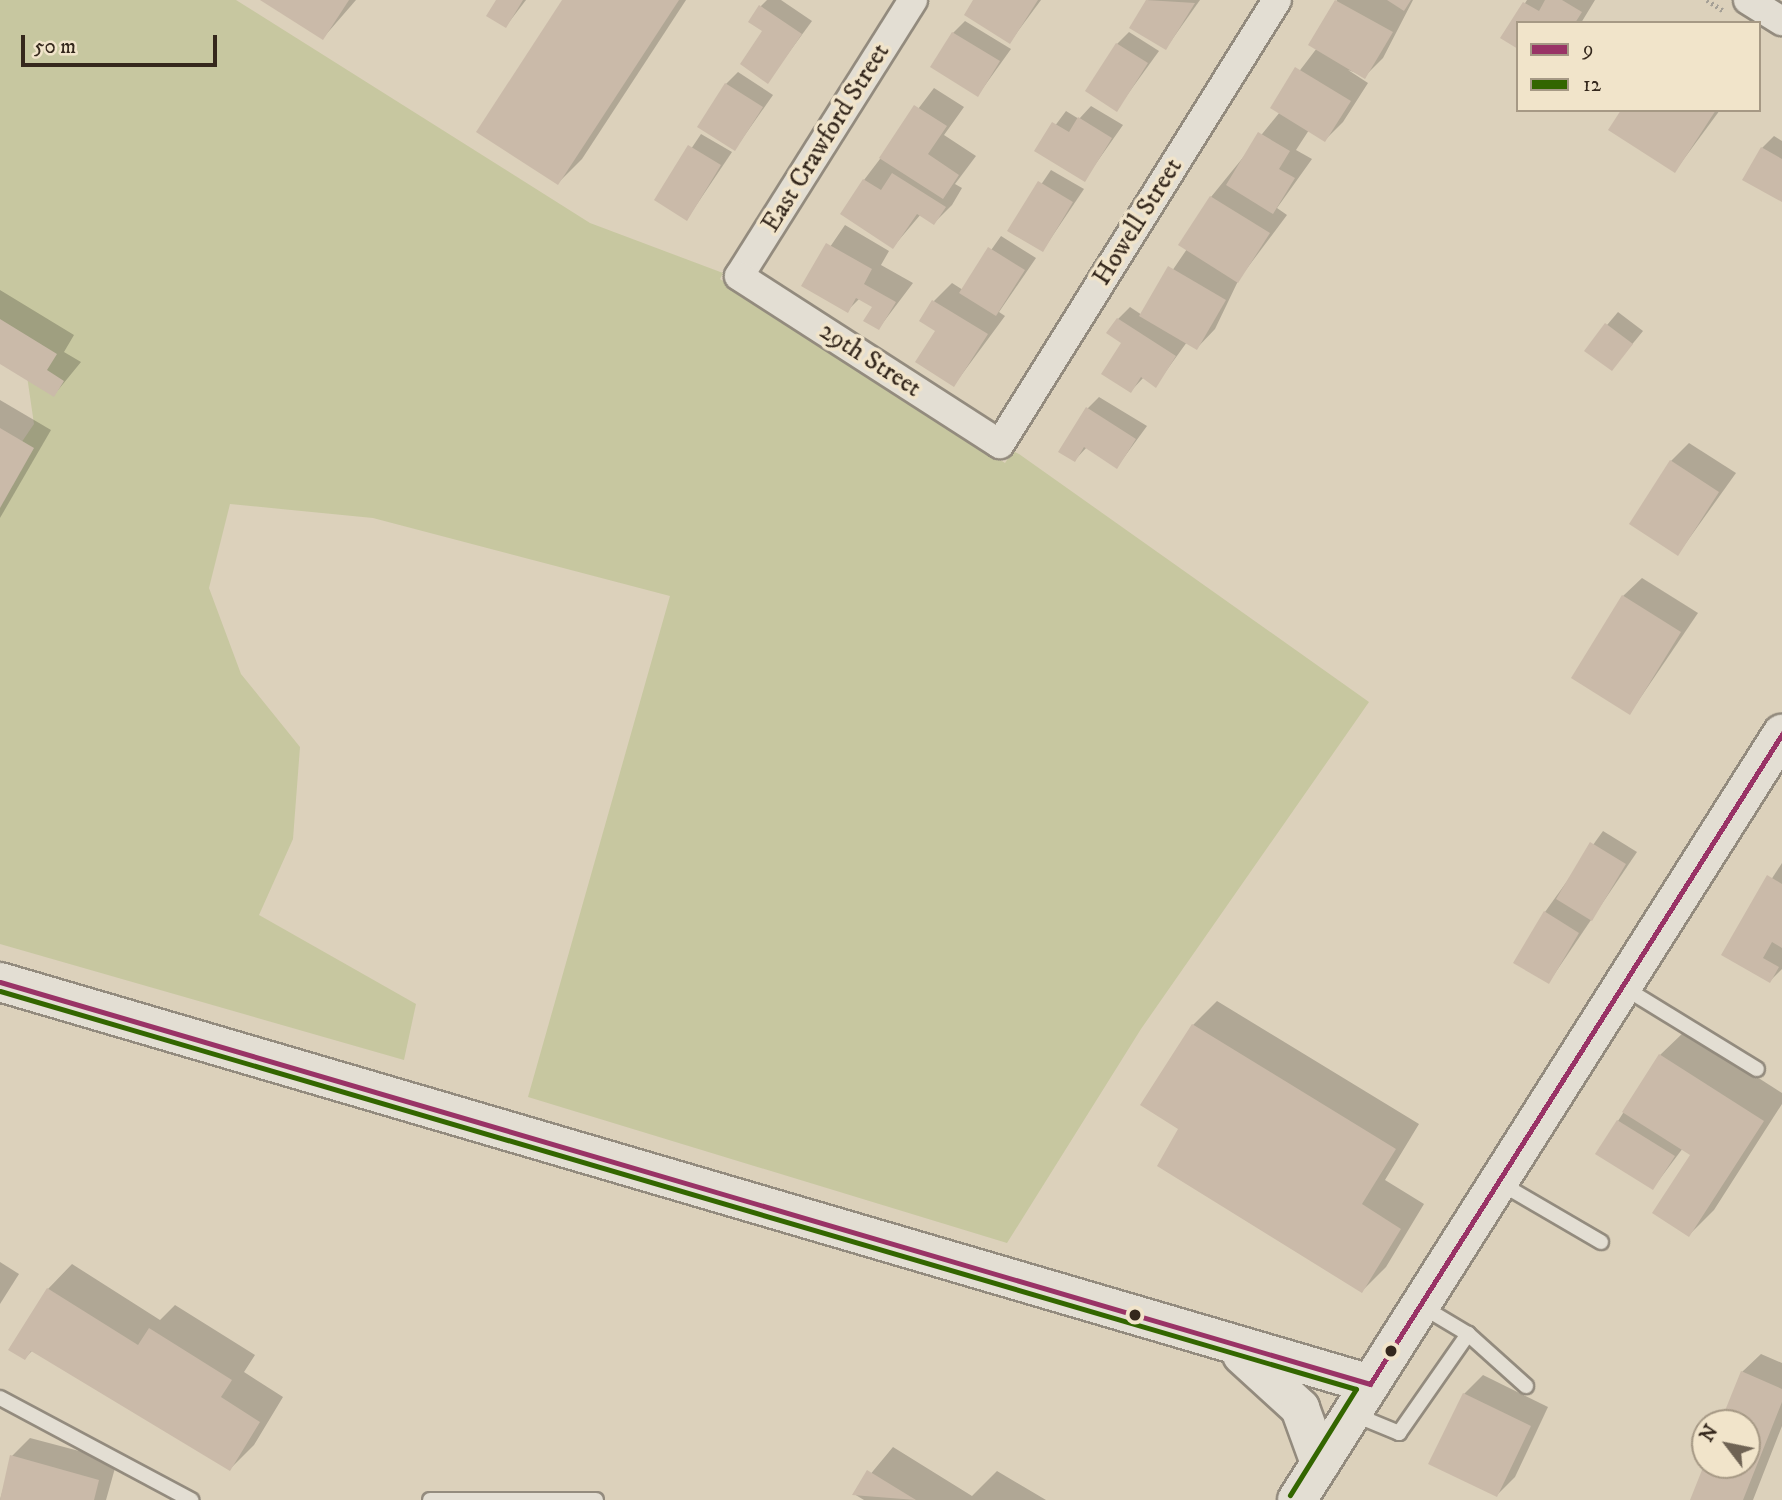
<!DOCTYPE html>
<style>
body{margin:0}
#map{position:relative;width:1782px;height:1500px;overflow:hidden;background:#dcd1bb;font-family:"IM FELL DW Pica",serif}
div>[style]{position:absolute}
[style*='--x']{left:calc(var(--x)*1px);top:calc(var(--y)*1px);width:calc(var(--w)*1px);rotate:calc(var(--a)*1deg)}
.green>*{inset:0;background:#c7c7a0}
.shadow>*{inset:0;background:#0003}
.building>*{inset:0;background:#cabaa9}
.path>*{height:4.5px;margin-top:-2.25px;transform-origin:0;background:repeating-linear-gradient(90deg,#a5a096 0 2px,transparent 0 5.5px)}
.roads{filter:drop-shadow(2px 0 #938b7e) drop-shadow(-2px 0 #938b7e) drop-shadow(0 2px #938b7e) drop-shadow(0 -2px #938b7e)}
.lane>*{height:14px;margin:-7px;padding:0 7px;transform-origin:7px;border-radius:7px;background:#e3ded3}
.street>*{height:28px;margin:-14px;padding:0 14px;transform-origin:14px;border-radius:14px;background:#e3ded3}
.secondary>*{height:38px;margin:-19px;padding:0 19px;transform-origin:19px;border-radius:19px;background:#e3ded3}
.bus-1>*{height:5px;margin:-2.5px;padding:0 2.5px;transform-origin:2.5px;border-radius:2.5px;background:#936}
.bus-2>*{height:5px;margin:-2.5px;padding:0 2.5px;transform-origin:2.5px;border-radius:2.5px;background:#360}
.dots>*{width:19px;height:19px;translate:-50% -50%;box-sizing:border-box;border:4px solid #f1e4ca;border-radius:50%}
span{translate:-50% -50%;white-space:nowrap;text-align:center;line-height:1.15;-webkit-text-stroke:7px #f1e4ca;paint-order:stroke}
.street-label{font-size:26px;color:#35281d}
.legend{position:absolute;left:1516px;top:21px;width:245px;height:91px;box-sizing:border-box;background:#f1e4ca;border:2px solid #a69985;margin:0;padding:9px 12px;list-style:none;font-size:21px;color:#35281d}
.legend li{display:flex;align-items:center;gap:14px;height:35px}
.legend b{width:35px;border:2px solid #a69985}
.north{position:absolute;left:1691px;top:1409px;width:70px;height:70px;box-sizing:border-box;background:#f1e4ca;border:2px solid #a69985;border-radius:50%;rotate:302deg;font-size:19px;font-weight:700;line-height:28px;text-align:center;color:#35281d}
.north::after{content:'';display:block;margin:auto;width:24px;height:32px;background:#6f6354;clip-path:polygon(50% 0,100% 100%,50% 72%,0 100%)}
.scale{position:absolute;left:21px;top:35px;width:196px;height:32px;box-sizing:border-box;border:4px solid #35281d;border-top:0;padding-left:9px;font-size:21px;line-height:24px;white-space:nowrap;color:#35281d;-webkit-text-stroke:5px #f1e4ca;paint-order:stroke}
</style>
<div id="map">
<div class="green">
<div style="clip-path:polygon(0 0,236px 0,590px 223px,723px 273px,720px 279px,1005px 463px,1013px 451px,1019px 454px,1369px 702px,1141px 1029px,1007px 1243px,528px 1097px,670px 596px,373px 518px,230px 504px,209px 588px,241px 674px,300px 747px,293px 839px,259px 915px,416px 1004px,404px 1060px,0 944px,0 474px,34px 424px,27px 376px,0 357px)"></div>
</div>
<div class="shadow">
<div style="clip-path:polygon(264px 0,356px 0,323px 38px)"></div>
<div style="clip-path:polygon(498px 0,526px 0,506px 26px)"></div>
<div style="clip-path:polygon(564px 0,686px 0,582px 159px,558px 183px)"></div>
<div style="clip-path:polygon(767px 0,781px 0,812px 21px,768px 81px,761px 6px)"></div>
<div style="clip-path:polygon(975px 0,1041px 0,1010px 42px)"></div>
<div style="clip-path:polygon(1148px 0,1200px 0,1166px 48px,1132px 27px)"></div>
<div style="clip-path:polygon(1337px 0,1413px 0,1383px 58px,1365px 76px,1348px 70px,1368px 83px,1343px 122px,1325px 140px,1309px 130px,1296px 150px,1312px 159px,1277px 208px,1287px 215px,1239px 279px,1215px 329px,1197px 348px,1187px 342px,1156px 385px,1144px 377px,1131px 391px,1118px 319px,1130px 307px,1142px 315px,1187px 249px,1180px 244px,1211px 197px,1280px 112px,1272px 107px,1317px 48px,1310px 44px)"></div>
<div style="clip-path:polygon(1527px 0,1595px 0,1581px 23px,1518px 23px,1503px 38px)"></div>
<div style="clip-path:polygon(965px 21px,1011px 49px,978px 95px,953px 33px)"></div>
<div style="clip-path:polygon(1129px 32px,1159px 51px,1117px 109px,1117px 44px)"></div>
<div style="clip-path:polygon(738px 72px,773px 95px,735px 149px,726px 84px)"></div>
<div style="clip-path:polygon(934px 88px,964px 107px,944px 135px,976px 156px,955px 184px,962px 188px,952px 205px,934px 223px,921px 214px,893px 247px,864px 180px)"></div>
<div style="clip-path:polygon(1091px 106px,1123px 125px,1085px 179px,1037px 150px,1066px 111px,1079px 119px)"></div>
<div style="clip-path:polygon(1623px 110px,1720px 110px,1675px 171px)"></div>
<div style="clip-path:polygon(701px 134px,732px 152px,687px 219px,657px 200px)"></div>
<div style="clip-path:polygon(1774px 136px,1782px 141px,1782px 200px,1762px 148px)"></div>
<div style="clip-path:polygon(1051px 170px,1084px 189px,1043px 250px,1010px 230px)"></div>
<div style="clip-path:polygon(845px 225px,889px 251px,881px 265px,913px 283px,879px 328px,874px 306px,860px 298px,848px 310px,804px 285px)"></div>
<div style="clip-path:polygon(1001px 236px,1036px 258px,999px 312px,1005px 316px,954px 385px,934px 301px,952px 283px,963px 290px)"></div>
<div style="clip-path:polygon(0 290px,74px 335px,64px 352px,81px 362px,54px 395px,0 362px)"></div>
<div style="clip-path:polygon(1618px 312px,1643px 331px,1612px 369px,1586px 350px)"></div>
<div style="clip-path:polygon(1099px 397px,1147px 426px,1117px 467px,1087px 447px,1075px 460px,1087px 409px)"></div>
<div style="clip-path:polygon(0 400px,51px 430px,0 518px)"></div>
<div style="clip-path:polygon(1689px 443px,1736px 473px,1678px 554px,1671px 461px)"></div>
<div style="clip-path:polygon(1642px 578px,1698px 613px,1630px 713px,1623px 596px)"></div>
<div style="clip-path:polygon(1603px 831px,1637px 852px,1549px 982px,1545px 912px)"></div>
<div style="clip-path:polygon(1782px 863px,1782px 969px,1770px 981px,1723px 954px)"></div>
<div style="clip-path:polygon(1217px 1001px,1419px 1124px,1385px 1180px,1424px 1204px,1386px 1267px,1362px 1291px,1181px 1128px,1193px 1025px)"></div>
<div style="clip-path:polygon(1685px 1031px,1782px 1093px,1782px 1104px,1714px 1210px,1689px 1235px,1692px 1154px,1683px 1148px,1653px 1188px,1618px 1121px,1660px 1055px)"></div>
<div style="clip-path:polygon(0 1262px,19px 1274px,0 1304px)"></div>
<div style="clip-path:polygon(72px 1264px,160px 1320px,175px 1305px,255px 1355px,244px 1372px,283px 1397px,254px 1445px,230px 1469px,33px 1350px,25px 1358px,11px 1349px,48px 1289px)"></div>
<div style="clip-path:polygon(1761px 1354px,1782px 1363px,1782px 1426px,1753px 1500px,1692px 1500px,1706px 1465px,1747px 1465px,1747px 1423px,1722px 1423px,1742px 1372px)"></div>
<div style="clip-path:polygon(1483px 1375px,1548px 1407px,1515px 1477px,1497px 1495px,1464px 1394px)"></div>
<div style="clip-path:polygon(30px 1438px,117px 1461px,106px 1500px,0 1500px,12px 1456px)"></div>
<div style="clip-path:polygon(893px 1447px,972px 1496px,997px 1471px,1046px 1500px,864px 1500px,854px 1494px)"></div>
</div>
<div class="building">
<div style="clip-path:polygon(260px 0,349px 0,323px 40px)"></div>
<div style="clip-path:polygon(496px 0,523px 0,506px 28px,486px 16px)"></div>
<div style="clip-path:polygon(562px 0,679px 0,558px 185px,476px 132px)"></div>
<div style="clip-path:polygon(973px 0,1038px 0,1010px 44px,964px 15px)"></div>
<div style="clip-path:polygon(1146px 0,1195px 3px,1166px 50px,1129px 28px)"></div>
<div style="clip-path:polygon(1335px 0,1393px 32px,1365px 79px,1308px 45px)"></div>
<div style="clip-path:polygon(1387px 0,1411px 0,1404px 11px)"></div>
<div style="clip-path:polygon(1545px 0,1562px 0,1582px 12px,1575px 23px,1518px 23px,1518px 49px,1500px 38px,1523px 2px,1539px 11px)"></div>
<div style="clip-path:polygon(759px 5px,802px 34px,768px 84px,740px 64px,762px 31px,748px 22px)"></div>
<div style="clip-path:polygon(952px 32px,1000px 61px,978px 97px,930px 67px)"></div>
<div style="clip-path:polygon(1116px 43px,1148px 63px,1117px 112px,1085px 91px)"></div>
<div style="clip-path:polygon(1295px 67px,1351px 101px,1325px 142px,1270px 108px)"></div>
<div style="clip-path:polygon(725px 83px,763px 107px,735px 151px,697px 127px)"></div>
<div style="clip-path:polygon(914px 105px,947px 126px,928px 154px,959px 175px,943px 199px,879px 158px)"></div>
<div style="clip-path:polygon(1621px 110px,1716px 110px,1675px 173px,1608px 130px)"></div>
<div style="clip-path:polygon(1078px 117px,1112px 138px,1085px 182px,1034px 151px,1052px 122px,1069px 132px)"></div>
<div style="clip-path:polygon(1258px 132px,1290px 151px,1279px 169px,1295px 178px,1273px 214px,1226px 185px)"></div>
<div style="clip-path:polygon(688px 145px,721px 165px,687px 221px,654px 200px)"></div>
<div style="clip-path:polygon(1761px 147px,1782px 159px,1782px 202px,1742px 180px)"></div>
<div style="clip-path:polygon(892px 173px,946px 207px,934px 225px,917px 214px,893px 249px,840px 214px,863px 179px,881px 190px)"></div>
<div style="clip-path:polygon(1038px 181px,1073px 202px,1043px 252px,1007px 231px)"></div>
<div style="clip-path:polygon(1210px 196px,1270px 233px,1238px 283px,1178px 245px)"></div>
<div style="clip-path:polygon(826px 243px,872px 269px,864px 284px,896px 302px,879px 330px,863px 321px,872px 307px,856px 298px,848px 313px,801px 286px)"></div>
<div style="clip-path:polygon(988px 247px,1025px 270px,996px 316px,959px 293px)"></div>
<div style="clip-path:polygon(1168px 266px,1226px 300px,1197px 350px,1139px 316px)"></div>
<div style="clip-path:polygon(932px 300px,988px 334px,954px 387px,915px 362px,935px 331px,919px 321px)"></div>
<div style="clip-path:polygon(1117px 318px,1176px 356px,1156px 388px,1141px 377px,1131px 393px,1101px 374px,1121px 343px,1106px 333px)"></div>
<div style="clip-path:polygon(0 319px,57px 354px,47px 370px,64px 381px,54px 397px,0 364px)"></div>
<div style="clip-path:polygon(1605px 323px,1633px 344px,1612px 371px,1584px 351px)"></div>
<div style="clip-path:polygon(1086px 407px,1136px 439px,1117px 469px,1084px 447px,1075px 462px,1058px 452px)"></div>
<div style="clip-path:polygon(0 428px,34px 448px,0 508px)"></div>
<div style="clip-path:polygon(1670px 460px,1719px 492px,1678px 556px,1629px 524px)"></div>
<div style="clip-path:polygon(1622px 595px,1681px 632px,1630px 715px,1571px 678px)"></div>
<div style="clip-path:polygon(1590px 842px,1626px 864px,1592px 921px,1556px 899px)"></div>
<div style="clip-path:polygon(1767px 875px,1782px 884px,1782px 948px,1772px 942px,1763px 958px,1779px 967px,1770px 983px,1721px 955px)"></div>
<div style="clip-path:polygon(1544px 911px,1579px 933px,1549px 984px,1513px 963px)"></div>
<div style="clip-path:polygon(1192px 1024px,1396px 1149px,1362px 1204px,1401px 1229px,1362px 1293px,1157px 1166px,1178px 1129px,1140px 1105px)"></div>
<div style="clip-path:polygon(1659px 1054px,1764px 1121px,1689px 1237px,1652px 1213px,1690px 1155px,1622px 1112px)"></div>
<div style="clip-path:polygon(1617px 1120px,1675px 1156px,1653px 1190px,1595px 1154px)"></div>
<div style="clip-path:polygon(47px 1288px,138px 1345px,149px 1328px,232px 1380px,221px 1397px,260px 1422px,230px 1471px,31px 1351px,25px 1360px,8px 1350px)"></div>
<div style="clip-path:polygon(1741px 1371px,1782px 1389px,1782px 1402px,1743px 1500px,1690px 1500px,1704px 1465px,1747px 1465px,1747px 1423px,1720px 1423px)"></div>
<div style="clip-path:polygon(1463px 1393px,1531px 1426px,1497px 1497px,1428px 1464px)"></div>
<div style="clip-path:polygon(10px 1455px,99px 1480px,94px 1500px,0 1500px)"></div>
<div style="clip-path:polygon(867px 1470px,916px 1500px,852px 1495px)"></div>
</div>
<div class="path">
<div style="--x:1707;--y:0;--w:20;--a:33"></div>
</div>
<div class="roads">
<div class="lane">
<div style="--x:1623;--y:987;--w:157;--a:31.5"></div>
<div style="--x:1500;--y:1183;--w:117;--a:30.3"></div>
<div style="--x:1468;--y:1334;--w:78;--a:41.9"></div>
<div style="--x:0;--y:1398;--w:217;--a:28.1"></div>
<div style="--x:1353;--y:1414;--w:50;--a:22.4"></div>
<div style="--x:1399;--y:1433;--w:121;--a:-55.1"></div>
<div style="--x:1468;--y:1334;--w:55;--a:-149.2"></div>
<div style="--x:430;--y:1500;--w:166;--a:0"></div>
</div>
<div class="street">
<div style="--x:913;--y:0;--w:326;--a:122.2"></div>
<div style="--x:739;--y:276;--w:310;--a:32.8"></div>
<div style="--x:1000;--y:444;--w:523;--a:-58.04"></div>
<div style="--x:1748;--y:0;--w:40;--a:32"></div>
</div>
<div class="secondary">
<div style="--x:0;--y:982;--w:1428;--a:16.35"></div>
<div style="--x:1242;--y:1355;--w:79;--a:42.4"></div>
<div style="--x:1300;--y:1408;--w:59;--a:70"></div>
<div style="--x:1297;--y:1500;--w:907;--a:-57.66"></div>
</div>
</div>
<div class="bus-1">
<div style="--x:0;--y:982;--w:1428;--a:16.35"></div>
<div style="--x:1370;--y:1384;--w:770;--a:-57.63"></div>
</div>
<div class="bus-2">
<div style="--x:0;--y:991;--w:1413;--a:16.36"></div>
<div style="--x:1356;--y:1389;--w:125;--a:121.9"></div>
</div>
<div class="dots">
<div style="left:1135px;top:1315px;background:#35281d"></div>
<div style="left:1391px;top:1351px;background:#35281d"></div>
</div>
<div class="street-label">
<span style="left:826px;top:138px;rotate:-58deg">East Crawford Street</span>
<span style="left:1138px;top:222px;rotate:-58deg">Howell Street</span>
<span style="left:870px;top:360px;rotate:33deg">29th Street</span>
</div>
<ul class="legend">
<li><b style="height:9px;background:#936"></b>9</li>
<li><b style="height:9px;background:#360"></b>12</li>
</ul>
<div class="north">N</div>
<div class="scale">50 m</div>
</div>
